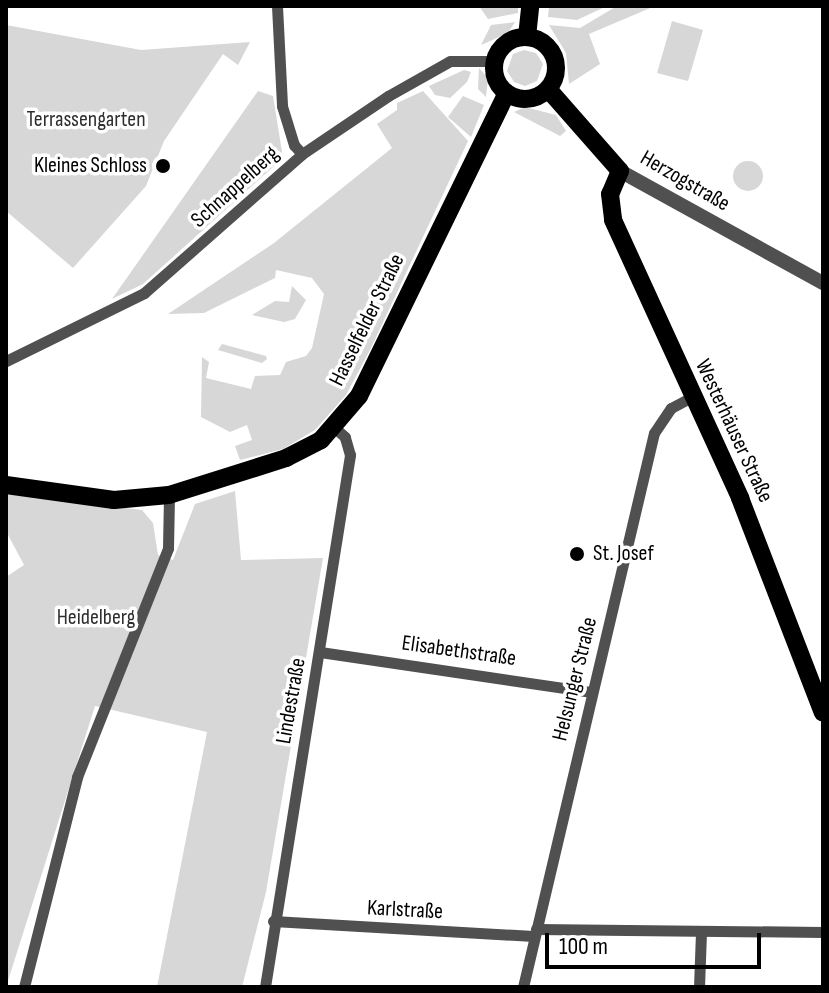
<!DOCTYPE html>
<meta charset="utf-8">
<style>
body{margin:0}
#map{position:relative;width:829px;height:993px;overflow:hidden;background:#fff;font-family:"Sofia Sans Condensed",sans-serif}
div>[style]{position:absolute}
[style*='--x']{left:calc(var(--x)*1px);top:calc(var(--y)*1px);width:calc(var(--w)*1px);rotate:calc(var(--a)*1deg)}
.green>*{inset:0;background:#d7d7d7}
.round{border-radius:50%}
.minor>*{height:11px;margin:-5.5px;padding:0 5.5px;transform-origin:5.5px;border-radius:5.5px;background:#505050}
.tertiary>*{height:14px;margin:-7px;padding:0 7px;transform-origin:7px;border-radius:7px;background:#505050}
.primary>*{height:18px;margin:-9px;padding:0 9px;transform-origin:9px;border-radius:9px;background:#000}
.primary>.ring{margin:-9px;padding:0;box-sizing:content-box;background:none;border:18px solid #000;border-radius:50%}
.dots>*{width:22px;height:22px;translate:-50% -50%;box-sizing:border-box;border:4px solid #fff;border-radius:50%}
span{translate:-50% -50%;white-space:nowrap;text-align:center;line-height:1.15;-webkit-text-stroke:7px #fff;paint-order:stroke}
.park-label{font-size:22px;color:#2e2e2e}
.poi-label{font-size:22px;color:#000}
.right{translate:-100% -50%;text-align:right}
.left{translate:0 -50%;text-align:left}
.street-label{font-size:22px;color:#000}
.frame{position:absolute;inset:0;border:8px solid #000;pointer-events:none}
.scale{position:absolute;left:545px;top:933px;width:216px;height:36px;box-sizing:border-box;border:4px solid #000;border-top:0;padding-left:10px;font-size:24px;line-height:28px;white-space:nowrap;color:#000;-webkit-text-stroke:6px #fff;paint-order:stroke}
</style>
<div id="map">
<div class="green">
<div style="clip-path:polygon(479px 6px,518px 6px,518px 13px,488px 19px)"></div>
<div style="clip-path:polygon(549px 6px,607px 6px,577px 20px,548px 17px)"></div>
<div style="clip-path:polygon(617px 6px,655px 6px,589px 34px,600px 64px,569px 84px,566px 53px,549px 25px,580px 28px)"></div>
<div style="clip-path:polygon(672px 21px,703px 30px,688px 81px,657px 73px)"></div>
<div style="clip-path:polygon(515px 22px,508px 33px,481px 45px,491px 25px)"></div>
<div style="clip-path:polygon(6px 25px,141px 50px,250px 42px,238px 65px,223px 54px,164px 141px,146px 186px,73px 268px,6px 211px)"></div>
<div style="clip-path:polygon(524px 50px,536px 53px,543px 64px,537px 81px,525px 86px,514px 82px,507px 71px,513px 54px)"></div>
<div style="clip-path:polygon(479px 68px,488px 78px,486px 97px,478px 89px)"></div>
<div style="clip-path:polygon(464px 70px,471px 72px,467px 82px,450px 98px,435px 95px,429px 86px)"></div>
<div style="clip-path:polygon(258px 91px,273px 96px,283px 158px,143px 284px,112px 299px)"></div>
<div style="clip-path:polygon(evenodd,423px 91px,468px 141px,370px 350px,346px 395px,315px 430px,283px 449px,240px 460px,230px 432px,201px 417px,202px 357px,209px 362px,206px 378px,251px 389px,255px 376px,280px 375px,286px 362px,306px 356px,312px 348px,324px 294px,312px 278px,276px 270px,275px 278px,204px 313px,168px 314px,274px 243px,392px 148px,377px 124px,397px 110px,397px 103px,423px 91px,247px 425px,252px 440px,235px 446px,230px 432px,247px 425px)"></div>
<div style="clip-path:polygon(463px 96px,484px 105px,471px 137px,448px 117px)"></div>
<div style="clip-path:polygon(525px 107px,556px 115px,566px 131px,560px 136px,514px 112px)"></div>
<div class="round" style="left:733px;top:161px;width:30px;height:30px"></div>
<div style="clip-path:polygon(292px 286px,306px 300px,295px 319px,284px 322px,252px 315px,275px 301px,289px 302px)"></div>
<div style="clip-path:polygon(222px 344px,266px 356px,267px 359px,262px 363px,218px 350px)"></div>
<div style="clip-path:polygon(235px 491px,241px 560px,323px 558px,266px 892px,242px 987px,157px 987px,207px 732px,95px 706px,6px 987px,6px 577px,24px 565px,6px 531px,6px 494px,142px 510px,153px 523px,158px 555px,173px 560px,195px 504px)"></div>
</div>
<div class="minor">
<div style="--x:277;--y:6;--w:100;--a:87.1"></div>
<div style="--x:282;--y:106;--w:41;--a:72.9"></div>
<div style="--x:294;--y:145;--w:12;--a:48"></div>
<div style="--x:6;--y:361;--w:154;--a:-26.2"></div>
<div style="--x:144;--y:293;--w:210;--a:-41.3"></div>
<div style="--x:302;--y:154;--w:104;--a:-34"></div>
<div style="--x:388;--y:96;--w:71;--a:-29.4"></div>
<div style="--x:450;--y:61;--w:45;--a:0"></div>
<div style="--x:320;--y:652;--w:275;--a:8.4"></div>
<div style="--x:273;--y:921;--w:261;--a:3.3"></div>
<div style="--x:536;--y:929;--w:287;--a:0.6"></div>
<div style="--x:24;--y:987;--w:217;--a:-75.8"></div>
<div style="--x:77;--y:777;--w:246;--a:-68.3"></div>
<div style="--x:168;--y:548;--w:53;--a:-88.9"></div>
<div style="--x:265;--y:987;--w:539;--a:-80.92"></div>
<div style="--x:350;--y:455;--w:19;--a:-106"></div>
<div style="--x:345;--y:437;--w:13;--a:-138"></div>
<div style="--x:523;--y:987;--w:569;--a:-76.7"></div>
<div style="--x:654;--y:433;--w:30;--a:-56"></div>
<div style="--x:671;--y:408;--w:24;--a:-28"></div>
<div style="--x:699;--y:987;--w:55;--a:-87.9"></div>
</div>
<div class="tertiary">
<div style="--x:620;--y:171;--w:232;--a:28.9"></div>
</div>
<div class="primary">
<div style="--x:527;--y:37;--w:31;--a:-84"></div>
<div class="ring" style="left:494px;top:37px;width:44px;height:44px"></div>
<div style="--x:548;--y:89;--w:109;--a:48.7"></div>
<div style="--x:620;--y:171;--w:25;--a:113"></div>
<div style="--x:610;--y:194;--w:26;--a:83"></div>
<div style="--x:613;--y:220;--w:306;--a:65.4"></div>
<div style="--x:740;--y:498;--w:230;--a:68.9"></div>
<div style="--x:6;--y:485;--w:109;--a:7.9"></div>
<div style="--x:114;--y:500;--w:55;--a:-5.2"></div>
<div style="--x:169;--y:495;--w:123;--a:-17.5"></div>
<div style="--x:286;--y:458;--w:39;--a:-27"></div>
<div style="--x:321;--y:440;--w:58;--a:-49.2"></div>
<div style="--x:359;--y:396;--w:337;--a:-64"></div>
</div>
<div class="dots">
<div style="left:163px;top:166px;background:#000"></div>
<div style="left:577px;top:554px;background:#000"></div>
</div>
<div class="park-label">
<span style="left:86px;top:120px">Terrassengarten</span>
<span style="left:96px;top:618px">Heidelberg</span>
</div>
<div class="poi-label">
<span class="right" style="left:147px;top:166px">Kleines Schloss</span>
<span class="left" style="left:593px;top:554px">St. Josef</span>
</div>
<div class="street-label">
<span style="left:685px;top:181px;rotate:30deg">Herzogstraße</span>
<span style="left:235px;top:187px;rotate:-42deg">Schnappelberg</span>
<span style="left:367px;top:320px;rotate:-64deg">Hasselfelder Straße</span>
<span style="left:734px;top:431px;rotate:65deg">Westerhäuser Straße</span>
<span style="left:459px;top:651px;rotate:8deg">Elisabethstraße</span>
<span style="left:575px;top:679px;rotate:-76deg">Helsunger Straße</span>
<span style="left:291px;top:701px;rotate:-80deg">Lindestraße</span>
<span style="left:405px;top:910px;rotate:3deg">Karlstraße</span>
</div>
<div class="frame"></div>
<div class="scale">100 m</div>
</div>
